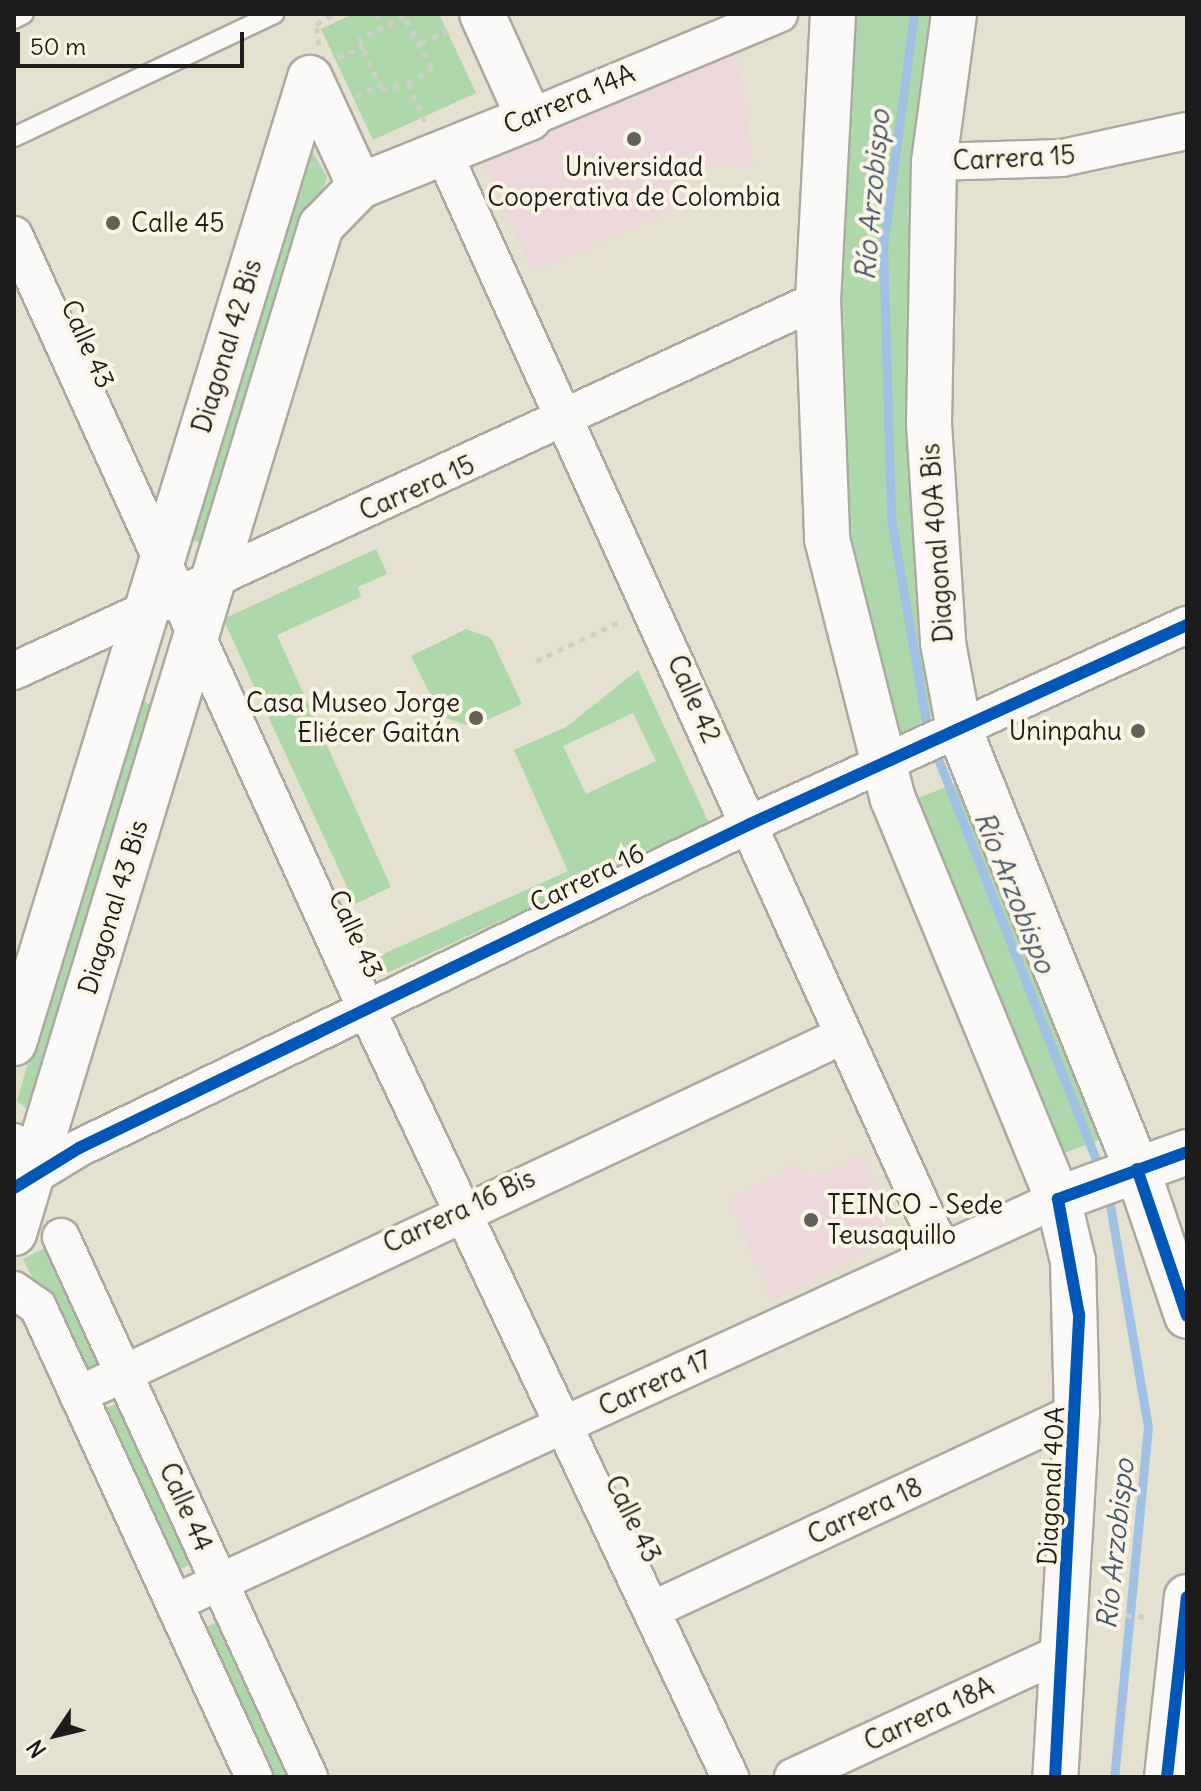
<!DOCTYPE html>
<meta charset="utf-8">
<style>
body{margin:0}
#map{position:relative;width:1201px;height:1791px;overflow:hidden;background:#e5e1d0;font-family:Delius,sans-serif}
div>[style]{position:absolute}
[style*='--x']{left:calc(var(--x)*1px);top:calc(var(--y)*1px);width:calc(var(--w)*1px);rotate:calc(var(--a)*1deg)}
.built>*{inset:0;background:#ecd8da}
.green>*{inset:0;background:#aed7ab}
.stream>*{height:9px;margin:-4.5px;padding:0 4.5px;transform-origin:4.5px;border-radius:4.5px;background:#a0c1e4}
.path>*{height:5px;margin-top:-2.5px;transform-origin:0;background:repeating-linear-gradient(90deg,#d0ceca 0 6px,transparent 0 12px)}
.roads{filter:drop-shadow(2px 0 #acaaa0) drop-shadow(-2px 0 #acaaa0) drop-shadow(0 2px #acaaa0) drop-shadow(0 -2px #acaaa0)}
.lane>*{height:18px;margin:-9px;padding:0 9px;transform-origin:9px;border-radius:9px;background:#fbfaf8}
.street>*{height:36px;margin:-18px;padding:0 18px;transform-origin:18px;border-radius:18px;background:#fbfaf8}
.secondary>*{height:44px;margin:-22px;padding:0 22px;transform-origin:22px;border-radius:22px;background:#fbfaf8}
.cycleway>*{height:12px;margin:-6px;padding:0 6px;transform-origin:6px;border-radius:6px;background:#0057b8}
.dots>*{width:22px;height:22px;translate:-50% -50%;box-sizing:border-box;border:4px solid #fcf5e5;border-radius:50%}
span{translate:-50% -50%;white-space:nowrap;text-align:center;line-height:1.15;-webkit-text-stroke:8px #fcf5e5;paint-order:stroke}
.street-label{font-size:26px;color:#1c1c1c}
.poi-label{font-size:26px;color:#1c1c1c}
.left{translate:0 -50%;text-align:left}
.right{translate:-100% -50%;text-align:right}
.water-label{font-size:28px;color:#455870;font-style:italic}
.frame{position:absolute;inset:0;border:16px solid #1c1c1c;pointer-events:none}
.north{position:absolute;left:16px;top:1695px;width:80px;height:80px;-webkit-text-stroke:6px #fcf5e5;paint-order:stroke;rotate:235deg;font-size:22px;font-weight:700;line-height:32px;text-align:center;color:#1c1c1c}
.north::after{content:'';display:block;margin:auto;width:28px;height:36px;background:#1c1c1c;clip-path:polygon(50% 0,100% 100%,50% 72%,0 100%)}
.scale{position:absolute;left:16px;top:32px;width:228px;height:36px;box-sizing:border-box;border:4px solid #1c1c1c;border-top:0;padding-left:10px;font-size:24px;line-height:28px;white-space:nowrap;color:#1c1c1c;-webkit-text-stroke:6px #fcf5e5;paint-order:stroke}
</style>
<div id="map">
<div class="built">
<div style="clip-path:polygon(735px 41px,753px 166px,703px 163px,692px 201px,533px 271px,480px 158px)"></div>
<div style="clip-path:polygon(863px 1154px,892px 1238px,772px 1300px,729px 1201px,796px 1165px,811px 1179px)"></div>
</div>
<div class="green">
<div style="clip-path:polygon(353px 14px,439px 14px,476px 93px,373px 140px,321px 29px)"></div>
<div style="clip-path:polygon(842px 14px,937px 14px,909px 445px,916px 572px,938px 713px,892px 739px,841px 557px,831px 402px)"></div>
<div style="clip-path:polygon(305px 138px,327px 177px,211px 546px,185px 538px)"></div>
<div style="clip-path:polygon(376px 549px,387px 574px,358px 587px,361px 597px,277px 635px,391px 887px,355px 904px,223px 619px)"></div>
<div style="clip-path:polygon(466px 629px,491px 638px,522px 704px,472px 727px,441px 716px,411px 656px)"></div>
<div style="clip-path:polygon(evenodd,638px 670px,710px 825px,387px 973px,379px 956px,568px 871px,514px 750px,566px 727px,638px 670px,633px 713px,656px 761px,586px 794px,563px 746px,633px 713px)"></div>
<div style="clip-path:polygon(133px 694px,158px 710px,37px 1117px,17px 1101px)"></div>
<div style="clip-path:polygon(962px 781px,1106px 1137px,1054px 1157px,910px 801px)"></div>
<div style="clip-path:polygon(53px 1244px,113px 1365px,83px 1380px,23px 1259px)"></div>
<div style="clip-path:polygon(123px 1400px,198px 1561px,168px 1575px,93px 1415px)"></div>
<div style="clip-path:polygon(222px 1620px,295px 1777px,265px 1777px,197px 1631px)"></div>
</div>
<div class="stream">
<div style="--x:914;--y:14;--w:233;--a:97.6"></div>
<div style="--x:883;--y:245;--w:274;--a:88.3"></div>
<div style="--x:891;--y:519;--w:217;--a:80.2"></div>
<div style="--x:933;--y:746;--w:458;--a:68.5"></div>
<div style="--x:1108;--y:1193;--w:236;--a:80.3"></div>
<div style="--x:1148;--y:1426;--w:353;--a:95.5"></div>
</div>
<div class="path">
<div style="--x:376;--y:14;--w:13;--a:63"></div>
<div style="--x:421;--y:43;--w:31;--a:-25"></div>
<div style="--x:319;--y:45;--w:21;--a:-98"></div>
<div style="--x:316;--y:24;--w:20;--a:-30"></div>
<div style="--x:338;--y:58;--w:27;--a:-24"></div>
<div style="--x:408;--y:83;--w:28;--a:-32"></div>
<div style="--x:432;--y:68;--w:59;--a:-118.3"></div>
<div style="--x:404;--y:16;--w:51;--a:152.9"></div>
<div style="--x:359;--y:39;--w:56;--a:65.7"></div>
<div style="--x:382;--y:90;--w:27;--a:-15"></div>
<div style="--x:408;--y:83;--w:43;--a:66.4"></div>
<div style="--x:356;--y:96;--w:26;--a:-25"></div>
<div style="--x:536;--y:661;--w:94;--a:-25.2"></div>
<div style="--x:1102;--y:1613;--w:46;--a:5"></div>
</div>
<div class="roads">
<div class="lane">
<div style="--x:14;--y:19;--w:11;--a:-27"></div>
<div style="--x:14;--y:137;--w:288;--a:-25.3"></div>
</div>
<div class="street">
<div style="--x:529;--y:118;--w:271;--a:-22.6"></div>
<div style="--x:442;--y:150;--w:1209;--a:65.58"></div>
<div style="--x:934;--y:162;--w:128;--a:-1.8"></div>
<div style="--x:1062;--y:158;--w:128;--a:-12.2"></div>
<div style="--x:14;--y:235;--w:849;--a:65.52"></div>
<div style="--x:366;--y:1008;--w:851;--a:64.67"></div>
<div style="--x:14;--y:671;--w:885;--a:-24.77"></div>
<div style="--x:14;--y:1142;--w:38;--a:63"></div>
<div style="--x:17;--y:1186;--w:73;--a:-31.5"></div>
<div style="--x:79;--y:1148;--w:745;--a:-25.77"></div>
<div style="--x:750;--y:824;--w:480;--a:-24.5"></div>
<div style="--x:61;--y:1237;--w:594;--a:65.33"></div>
<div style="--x:14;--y:1290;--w:29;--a:35"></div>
<div style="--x:38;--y:1307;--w:517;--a:65.32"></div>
<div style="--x:78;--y:1395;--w:846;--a:-25.17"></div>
<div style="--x:174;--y:1603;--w:972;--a:-24.56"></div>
<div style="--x:652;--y:1610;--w:469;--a:-25"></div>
<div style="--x:793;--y:1777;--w:298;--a:-24.8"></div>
</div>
<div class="secondary">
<div style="--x:833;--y:14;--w:286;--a:93"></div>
<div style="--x:818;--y:300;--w:239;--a:87.8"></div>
<div style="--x:827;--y:539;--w:268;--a:75.8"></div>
<div style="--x:893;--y:799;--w:433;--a:67.6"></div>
<div style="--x:1058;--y:1199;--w:64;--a:76.4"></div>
<div style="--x:1073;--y:1261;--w:151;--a:88.5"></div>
<div style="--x:1077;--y:1412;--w:366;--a:93.4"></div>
<div style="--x:954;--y:14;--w:149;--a:97.7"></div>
<div style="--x:934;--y:162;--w:262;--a:91.1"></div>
<div style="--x:929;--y:424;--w:219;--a:86.3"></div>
<div style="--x:943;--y:643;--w:87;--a:79.5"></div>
<div style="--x:959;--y:729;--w:475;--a:68"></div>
<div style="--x:1137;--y:1169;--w:155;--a:71.2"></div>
<div style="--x:310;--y:78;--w:119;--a:65.2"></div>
<div style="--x:14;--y:1043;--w:1009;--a:-72.95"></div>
<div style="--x:1058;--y:1199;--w:137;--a:-20"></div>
<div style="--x:14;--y:1233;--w:1053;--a:-73.05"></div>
<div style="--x:321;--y:226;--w:56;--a:-45.7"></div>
<div style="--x:360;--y:186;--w:182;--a:-21.9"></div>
<div style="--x:529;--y:118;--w:114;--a:-114.3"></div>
<div style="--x:1167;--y:1777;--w:181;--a:-83.7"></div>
</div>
</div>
<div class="cycleway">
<div style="--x:1137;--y:1169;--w:155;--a:71.2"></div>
<div style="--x:14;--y:1188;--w:76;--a:-31.6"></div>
<div style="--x:79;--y:1148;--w:745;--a:-25.77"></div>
<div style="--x:750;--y:824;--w:480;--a:-24.5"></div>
<div style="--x:1055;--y:1777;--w:463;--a:-87"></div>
<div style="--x:1079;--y:1315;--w:118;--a:-100.3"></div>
<div style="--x:1058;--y:1199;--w:137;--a:-20"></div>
<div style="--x:1167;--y:1777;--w:181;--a:-83.7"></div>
</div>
<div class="dots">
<div style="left:634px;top:139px;background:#62615b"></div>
<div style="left:113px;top:223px;background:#62615b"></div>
<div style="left:476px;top:718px;background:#62615b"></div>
<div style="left:1138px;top:731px;background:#62615b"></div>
<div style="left:811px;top:1220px;background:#62615b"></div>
</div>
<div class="street-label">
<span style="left:569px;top:99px;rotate:-23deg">Carrera 14A</span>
<span style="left:1014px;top:158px;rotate:-3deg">Carrera 15</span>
<span style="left:88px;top:344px;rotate:66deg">Calle 43</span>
<span style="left:227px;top:346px;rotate:-73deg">Diagonal 42 Bis</span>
<span style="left:417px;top:488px;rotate:-24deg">Carrera 15</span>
<span style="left:937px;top:543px;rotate:-94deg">Diagonal 40A Bis</span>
<span style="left:694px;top:699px;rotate:66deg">Calle 42</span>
<span style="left:587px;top:878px;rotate:-26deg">Carrera 16</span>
<span style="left:113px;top:907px;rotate:-73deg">Diagonal 43 Bis</span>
<span style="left:356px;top:934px;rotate:65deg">Calle 43</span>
<span style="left:459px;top:1211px;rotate:-25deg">Carrera 16 Bis</span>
<span style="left:655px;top:1383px;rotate:-25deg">Carrera 17</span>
<span style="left:1051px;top:1486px;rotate:-87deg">Diagonal 40A</span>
<span style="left:186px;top:1507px;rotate:66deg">Calle 44</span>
<span style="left:865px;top:1511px;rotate:-25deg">Carrera 18</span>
<span style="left:633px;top:1519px;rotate:64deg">Calle 43</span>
<span style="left:929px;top:1714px;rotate:-25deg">Carrera 18A</span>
</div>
<div class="poi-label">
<span style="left:634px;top:182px">Universidad<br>Cooperativa de Colombia</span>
<span class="left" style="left:131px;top:223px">Calle 45</span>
<span class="right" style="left:460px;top:718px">Casa Museo Jorge<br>Eliécer Gaitán</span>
<span class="right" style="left:1122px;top:731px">Uninpahu</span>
<span class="left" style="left:827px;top:1220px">TEINCO - Sede<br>Teusaquillo</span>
</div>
<div class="water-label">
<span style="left:872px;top:195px;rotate:-85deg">Río Arzobispo</span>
<span style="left:1015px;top:892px;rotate:68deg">Río Arzobispo</span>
<span style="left:1115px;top:1544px;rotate:-84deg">Río Arzobispo</span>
</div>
<div class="frame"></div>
<div class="north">N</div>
<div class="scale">50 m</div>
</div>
